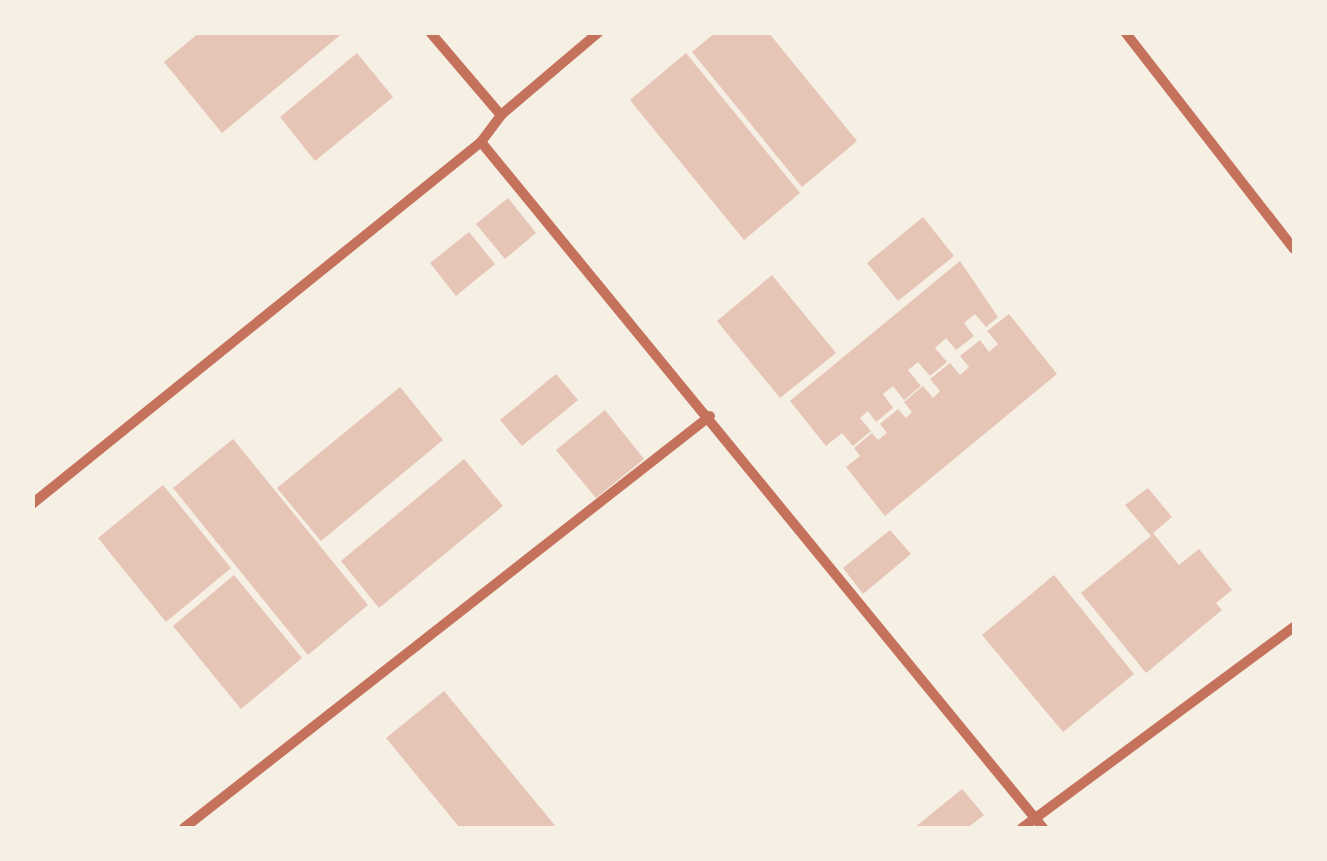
<!DOCTYPE html>
<style>
body{margin:0}
#map{position:relative;width:1327px;height:861px;overflow:hidden;background:#f6efe4;font-family:"DejaVu Sans",sans-serif}
div>[style]{position:absolute}
[style*='--x']{left:calc(var(--x)*1px);top:calc(var(--y)*1px);width:calc(var(--w)*1px);rotate:calc(var(--a)*1deg)}
.building>*{inset:0;background:#e6c5b7}
.minor>*{height:10px;margin:-5px;padding:0 5px;transform-origin:5px;border-radius:5px;background:#c5725c}
span{translate:-50% -50%;white-space:nowrap;text-align:center;line-height:1.15;-webkit-text-stroke:10px #f6efe4;paint-order:stroke}
.frame{position:absolute;inset:0;border:35px solid #f6efe4;pointer-events:none}
</style>
<div id="map">
<div class="building">
<div style="clip-path:polygon(200px 32px,344px 32px,222px 133px,164px 62px)"></div>
<div style="clip-path:polygon(716px 32px,768px 32px,857px 141px,802px 187px,692px 52px)"></div>
<div style="clip-path:polygon(357px 53px,393px 97px,315px 161px,280px 117px)"></div>
<div style="clip-path:polygon(686px 53px,800px 193px,744px 240px,630px 100px)"></div>
<div style="clip-path:polygon(508px 198px,536px 233px,505px 259px,476px 224px)"></div>
<div style="clip-path:polygon(923px 217px,954px 256px,898px 301px,867px 263px)"></div>
<div style="clip-path:polygon(469px 232px,495px 264px,456px 296px,430px 263px)"></div>
<div style="clip-path:polygon(960px 261px,998px 317px,986px 327px,975px 314px,964px 323px,974px 336px,956px 350px,946px 338px,935px 348px,947px 362px,930px 376px,918px 362px,908px 370px,921px 386px,904px 400px,893px 386px,883px 394px,893px 408px,876px 422px,868px 411px,860px 418px,871px 431px,853px 446px,842px 433px,826px 446px,790px 401px)"></div>
<div style="clip-path:polygon(772px 275px,836px 353px,780px 398px,717px 321px)"></div>
<div style="clip-path:polygon(1009px 314px,1057px 374px,885px 516px,846px 467px,860px 456px,854px 448px,872px 433px,878px 440px,887px 433px,880px 424px,898px 409px,906px 418px,912px 412px,904px 402px,923px 386px,933px 398px,940px 391px,930px 379px,950px 363px,960px 375px,969px 367px,960px 356px,980px 340px,989px 352px,998px 344px,987px 331px)"></div>
<div style="clip-path:polygon(556px 374px,578px 400px,522px 446px,500px 420px)"></div>
<div style="clip-path:polygon(400px 387px,443px 440px,321px 541px,277px 488px)"></div>
<div style="clip-path:polygon(605px 410px,644px 459px,596px 498px,556px 450px)"></div>
<div style="clip-path:polygon(233px 439px,368px 605px,308px 655px,173px 488px)"></div>
<div style="clip-path:polygon(464px 459px,503px 506px,379px 608px,341px 561px)"></div>
<div style="clip-path:polygon(163px 485px,231px 568px,166px 622px,98px 538px)"></div>
<div style="clip-path:polygon(1148px 488px,1172px 517px,1153px 533px,1179px 565px,1199px 549px,1232px 590px,1216px 603px,1222px 610px,1146px 673px,1081px 593px,1151px 536px,1125px 505px)"></div>
<div style="clip-path:polygon(890px 530px,911px 554px,863px 594px,843px 568px)"></div>
<div style="clip-path:polygon(234px 575px,302px 658px,241px 709px,173px 626px)"></div>
<div style="clip-path:polygon(1054px 575px,1134px 674px,1063px 732px,982px 635px)"></div>
<div style="clip-path:polygon(444px 691px,557px 828px,460px 828px,386px 738px)"></div>
<div style="clip-path:polygon(962px 789px,984px 815px,967px 828px,914px 828px)"></div>
</div>
<div class="minor">
<div style="--x:430;--y:32;--w:109;--a:49.5"></div>
<div style="--x:1125;--y:32;--w:275;--a:52.1"></div>
<div style="--x:481;--y:142;--w:887;--a:50.67"></div>
<div style="--x:32;--y:504;--w:577;--a:-38.88"></div>
<div style="--x:481;--y:142;--w:34;--a:-53"></div>
<div style="--x:501;--y:115;--w:128;--a:-40.3"></div>
<div style="--x:184;--y:828;--w:668;--a:-38.07"></div>
<div style="--x:1022;--y:828;--w:338;--a:-36.5"></div>
</div>
<div class="frame"></div>
</div>
